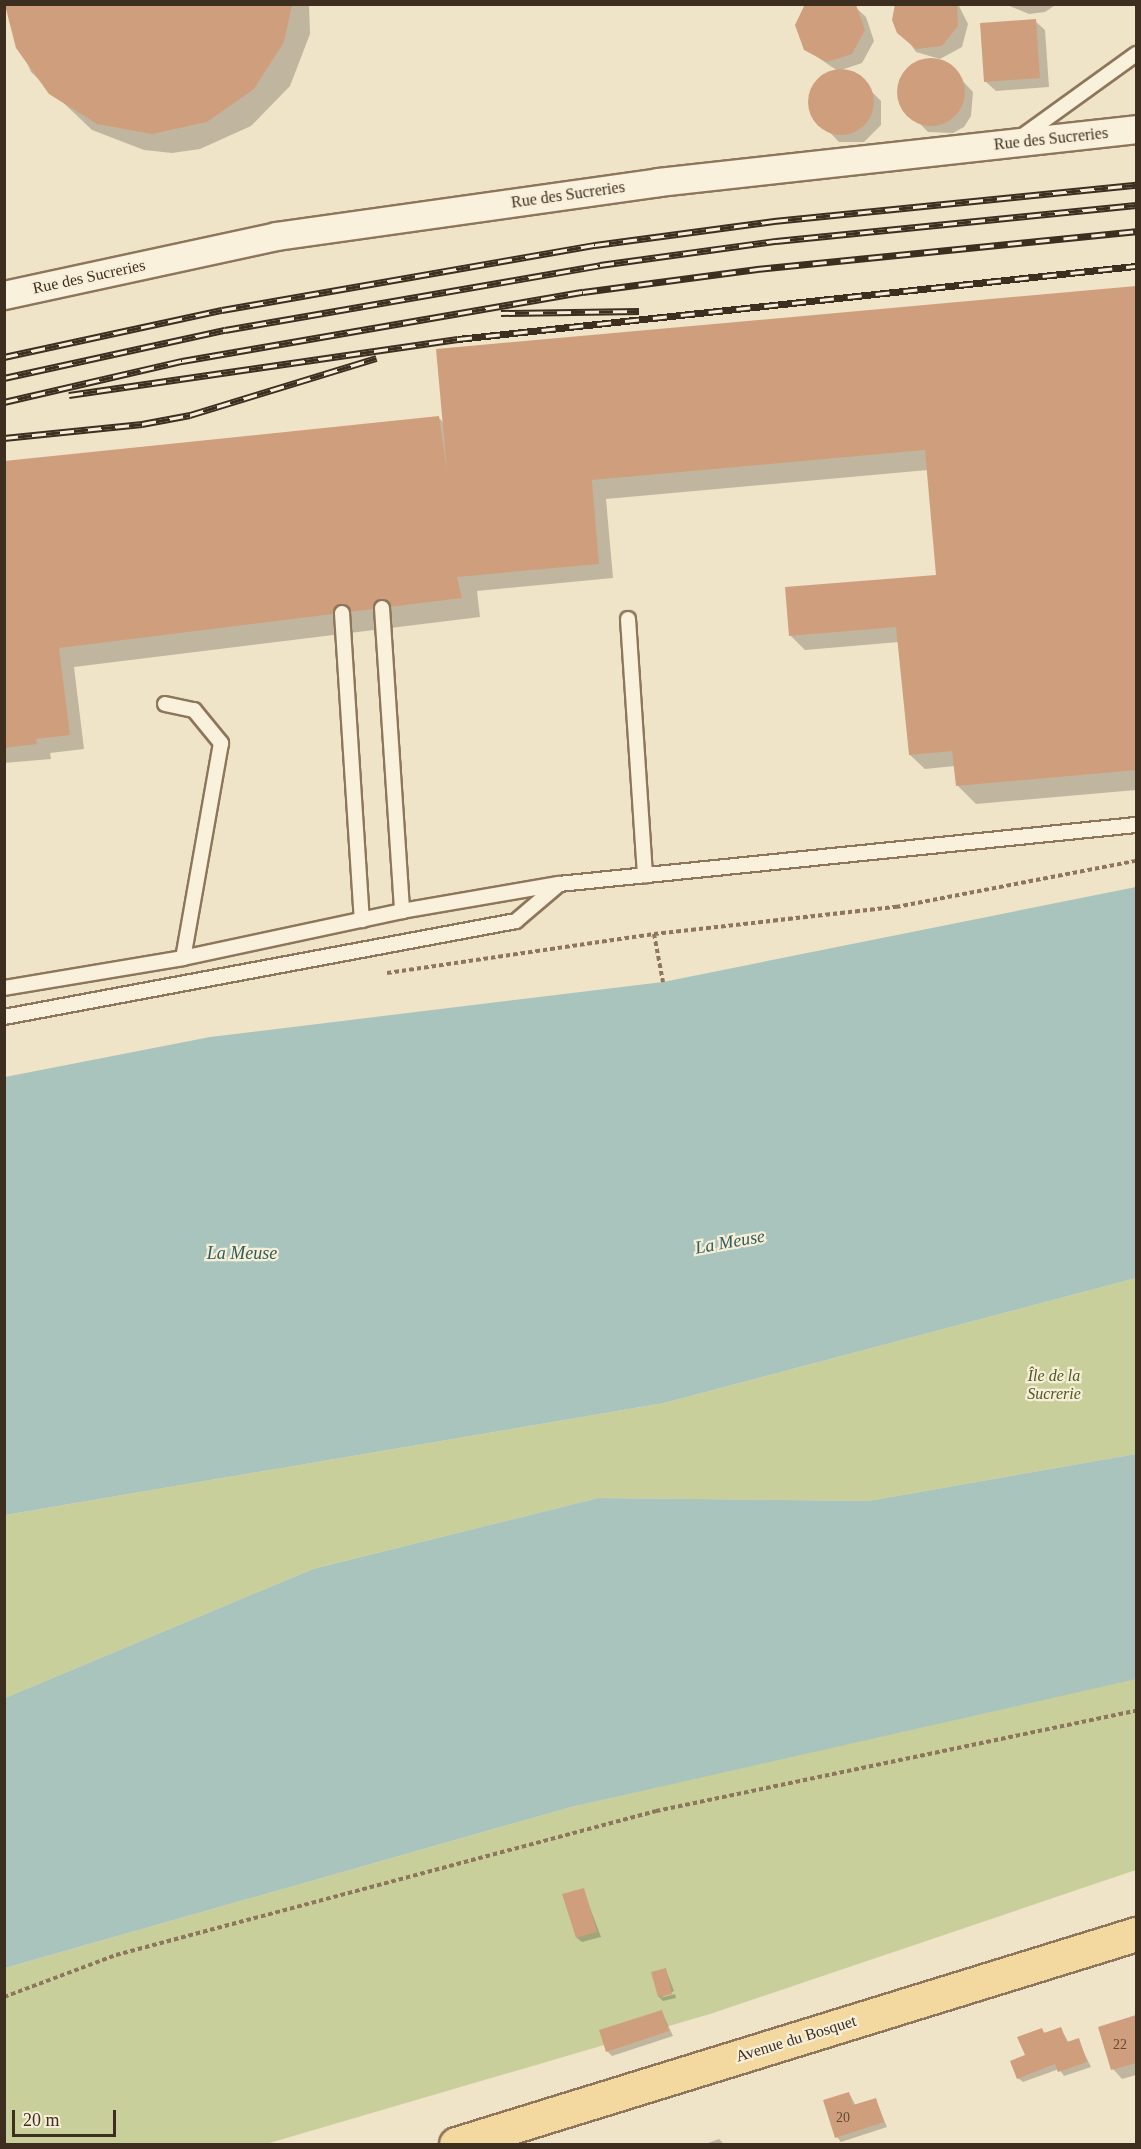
<!DOCTYPE html>
<meta charset="utf-8">
<style>
body{margin:0}
#map{position:relative;width:1141px;height:2149px;overflow:hidden;background:#f0e4c8;font-family:"Times New Roman",serif}
div>[style]{position:absolute}
[style*='--x']{left:calc(var(--x)*1px);top:calc(var(--y)*1px);width:calc(var(--w)*1px);rotate:calc(var(--a)*1deg)}
.green>*{inset:0;background:#c9cf9b}
.water>*{inset:0;background:#a9c4bc}
.shadow>*{inset:0;background:#0003}
.building>*{inset:0;background:#cf9f7d}
.round{border-radius:50%}
.path>*{height:4px;margin-top:-2px;transform-origin:0;background:repeating-linear-gradient(90deg,#8d765c 0 4.5px,transparent 0 7.5px)}
.roads{filter:drop-shadow(2px 0 #8d765c) drop-shadow(-2px 0 #8d765c) drop-shadow(0 2px #8d765c) drop-shadow(0 -2px #8d765c)}
.lane>*{height:14px;margin:-7px;padding:0 7px;transform-origin:7px;border-radius:7px;background:#faf1dc}
.street>*{height:27px;margin:-13.5px;padding:0 13.5px;transform-origin:13.5px;border-radius:13.5px;background:#faf1dc}
.primary>*{height:33px;margin:-16.5px;padding:0 16.5px;transform-origin:16.5px;border-radius:16.5px;background:#f3d9a0}
.rail>*{height:7px;margin-top:-3.5px;transform-origin:0;background:repeating-linear-gradient(90deg,#f7eed8 0 14px,#3d2e20 0 28px);box-sizing:border-box;border-block:2px solid #3d2e20}
span{translate:-50% -50%;white-space:nowrap;text-align:center;line-height:1.15;-webkit-text-stroke:4.5px #f7eed8;paint-order:stroke}
.number-label{font-size:14px;color:#624a37}
.number-label span{-webkit-text-stroke-width:0}
.street-label{font-size:16px;color:#3d2e20}
.park-label{font-size:16px;color:#4d5a26;font-style:italic}
.water-label{font-size:18px;color:#2f5d5a;font-style:italic}
.frame{position:absolute;inset:0;border:6px solid #3d2e20;pointer-events:none}
.scale{position:absolute;left:12px;top:2110px;width:104px;height:27px;box-sizing:border-box;border:3px solid #3d2e20;border-top:0;padding-left:8px;font-size:18px;line-height:21px;white-space:nowrap;color:#3d2e20;-webkit-text-stroke:4px #f7eed8;paint-order:stroke}
</style>
<div id="map">
<div class="green">
<div style="clip-path:polygon(1136px 1278px,1136px 1454px,868px 1501px,598px 1498px,313px 1569px,5px 1698px,5px 1515px,664px 1403px)"></div>
<div style="clip-path:polygon(1136px 1676px,1136px 1870px,710px 2014px,266px 2144px,5px 2144px,5px 1968px,571px 1807px)"></div>
</div>
<div class="water">
<div style="clip-path:polygon(1136px 887px,1136px 1278px,664px 1403px,5px 1515px,5px 1077px,210px 1037px,663px 982px)"></div>
<div style="clip-path:polygon(1136px 1454px,1136px 1679px,571px 1807px,5px 1968px,5px 1698px,313px 1569px,598px 1498px,868px 1501px)"></div>
</div>
<div class="shadow">
<div style="clip-path:polygon(8px 4px,309px 4px,310px 34px,290px 86px,251px 126px,200px 149px,172px 153px,144px 150px,92px 130px,31px 72px,9px 21px)"></div>
<div style="clip-path:polygon(807px 4px,852px 4px,866px 17px,874px 41px,862px 63px,838px 71px,805px 49px)"></div>
<div style="clip-path:polygon(899px 4px,958px 4px,968px 24px,962px 47px,940px 59px,916px 52px,894px 20px)"></div>
<div style="clip-path:polygon(1005px 4px,1057px 4px,1045px 12px,1029px 14px)"></div>
<div style="clip-path:polygon(1035px 21px,1045px 30px,1049px 87px,996px 91px,986px 82px)"></div>
<div style="clip-path:polygon(919px 61px,945px 62px,973px 92px,971px 116px,964px 127px,953px 133px,928px 132px,900px 103px,901px 78px)"></div>
<div style="clip-path:polygon(829px 73px,853px 73px,881px 101px,881px 125px,864px 142px,839px 142px,812px 114px,812px 90px)"></div>
<div style="clip-path:polygon(1136px 287px,1136px 790px,976px 804px,957px 785px,955px 766px,925px 769px,910px 755px,899px 642px,805px 650px,790px 635px,938px 576px,928px 470px,606px 499px,613px 578px,477px 591px,480px 617px,74px 667px,84px 749px,50px 753px,51px 759px,4px 763px,4px 462px,439px 418px,444px 423px,529px 343px)"></div>
<div style="clip-path:polygon(583px 1889px,601px 1937px,582px 1942px,577px 1938px)"></div>
<div style="clip-path:polygon(666px 1970px,674px 1991px,660px 1998px,659px 1997px)"></div>
<div style="clip-path:polygon(675px 1994px,676px 1998px,663px 2001px,660px 1998px)"></div>
<div style="clip-path:polygon(662px 2012px,673px 2036px,612px 2056px,607px 2051px)"></div>
<div style="clip-path:polygon(1136px 2017px,1136px 2075px,1122px 2079px,1113px 2069px,1100px 2028px)"></div>
<div style="clip-path:polygon(1041px 2029px,1046px 2034px,1061px 2029px,1069px 2043px,1078px 2040px,1091px 2067px,1064px 2076px,1059px 2069px,1023px 2082px,1018px 2078px)"></div>
<div style="clip-path:polygon(849px 2093px,856px 2106px,876px 2100px,887px 2127px,841px 2142px,837px 2137px)"></div>
<div style="clip-path:polygon(719px 2139px,724px 2144px,702px 2144px,708px 2143px)"></div>
</div>
<div class="building">
<div style="clip-path:polygon(805px 4px,856px 5px,865px 30px,852px 54px,827px 62px,804px 50px,795px 25px)"></div>
<div style="clip-path:polygon(895px 4px,957px 4px,958px 26px,942px 46px,916px 49px,897px 33px,892px 20px)"></div>
<div style="clip-path:polygon(5px 5px,292px 5px,284px 42px,254px 89px,207px 122px,152px 134px,97px 124px,49px 94px,16px 48px)"></div>
<div style="clip-path:polygon(1036px 19px,1040px 78px,984px 82px,980px 23px)"></div>
<div class="round" style="left:897px;top:58px;width:68px;height:68px"></div>
<div class="round" style="left:808px;top:69px;width:66px;height:66px"></div>
<div style="clip-path:polygon(1136px 286px,1136px 770px,956px 786px,952px 751px,909px 755px,896px 627px,789px 636px,785px 587px,936px 575px,925px 450px,592px 480px,599px 564px,457px 577px,462px 598px,59px 648px,70px 735px,36px 739px,37px 744px,4px 748px,4px 461px,439px 416px,447px 471px,436px 349px)"></div>
<div style="clip-path:polygon(584px 1888px,597px 1932px,576px 1938px,562px 1894px)"></div>
<div style="clip-path:polygon(666px 1968px,672px 1994px,658px 1997px,651px 1972px)"></div>
<div style="clip-path:polygon(662px 2010px,669px 2031px,606px 2052px,599px 2030px)"></div>
<div style="clip-path:polygon(1136px 2015px,1136px 2063px,1111px 2070px,1098px 2027px)"></div>
<div style="clip-path:polygon(1061px 2027px,1067px 2042px,1079px 2038px,1087px 2062px,1058px 2072px,1055px 2064px,1017px 2079px,1010px 2061px,1025px 2055px,1017px 2037px,1042px 2028px,1044px 2033px)"></div>
<div style="clip-path:polygon(849px 2092px,853px 2105px,876px 2098px,884px 2122px,835px 2138px,823px 2100px)"></div>
</div>
<div class="path">
<div style="--x:654;--y:934;--w:49;--a:79.4"></div>
<div style="--x:387;--y:973;--w:270;--a:-8.3"></div>
<div style="--x:654;--y:934;--w:244;--a:-6.4"></div>
<div style="--x:896;--y:907;--w:244;--a:-10.9"></div>
<div style="--x:4;--y:1997;--w:120;--a:-20.6"></div>
<div style="--x:116;--y:1955;--w:559;--a:-14.93"></div>
<div style="--x:656;--y:1811;--w:490;--a:-11.8"></div>
</div>
<div class="roads">
<div class="lane">
<div style="--x:1021;--y:137;--w:142;--a:-35.8"></div>
<div style="--x:382;--y:608;--w:304;--a:86.2"></div>
<div style="--x:342;--y:613;--w:308;--a:86.3"></div>
<div style="--x:628;--y:619;--w:257;--a:86.2"></div>
<div style="--x:165;--y:704;--w:30;--a:12"></div>
<div style="--x:194;--y:710;--w:43;--a:50.7"></div>
<div style="--x:221;--y:743;--w:218;--a:100"></div>
<div style="--x:4;--y:988;--w:181;--a:-9.5"></div>
<div style="--x:183;--y:958;--w:224;--a:-12.1"></div>
<div style="--x:402;--y:911;--w:159;--a:-9.8"></div>
<div style="--x:559;--y:884;--w:580;--a:-5.84"></div>
<div style="--x:4;--y:1017;--w:521;--a:-10.62"></div>
<div style="--x:516;--y:921;--w:54;--a:-40.5"></div>
</div>
<div class="street">
<div style="--x:4;--y:295;--w:278;--a:-12.2"></div>
<div style="--x:276;--y:236;--w:386;--a:-8"></div>
<div style="--x:658;--y:182;--w:481;--a:-6.3"></div>
</div>
<div class="primary">
<div style="--x:456;--y:2144;--w:712;--a:-17.16"></div>
</div>
</div>
<div class="rail">
<div style="--x:501;--y:313;--w:138;--a:-0.8"></div>
<div style="--x:4;--y:357;--w:223;--a:-12.2"></div>
<div style="--x:222;--y:310;--w:379;--a:-9.9"></div>
<div style="--x:595;--y:245;--w:181;--a:-7.6"></div>
<div style="--x:774;--y:221;--w:364;--a:-5.7"></div>
<div style="--x:4;--y:378;--w:226;--a:-12.3"></div>
<div style="--x:225;--y:330;--w:381;--a:-9.8"></div>
<div style="--x:600;--y:265;--w:178;--a:-7.8"></div>
<div style="--x:776;--y:241;--w:362;--a:-5.7"></div>
<div style="--x:69;--y:395;--w:393;--a:-8.2"></div>
<div style="--x:458;--y:339;--w:682;--a:-6.15"></div>
<div style="--x:4;--y:402;--w:183;--a:-13"></div>
<div style="--x:182;--y:361;--w:407;--a:-9.8"></div>
<div style="--x:583;--y:292;--w:176;--a:-7.5"></div>
<div style="--x:757;--y:269;--w:381;--a:-5.7"></div>
<div style="--x:4;--y:438;--w:139;--a:-5.8"></div>
<div style="--x:142;--y:424;--w:49;--a:-10.6"></div>
<div style="--x:190;--y:415;--w:195;--a:-17"></div>
</div>
<div class="number-label">
<span style="left:1120px;top:2045px">22</span>
<span style="left:843px;top:2118px">20</span>
</div>
<div class="street-label">
<span style="left:1051px;top:139px;rotate:-6deg">Rue des Sucreries</span>
<span style="left:568px;top:195px;rotate:-8deg">Rue des Sucreries</span>
<span style="left:89px;top:277px;rotate:-12deg">Rue des Sucreries</span>
<span style="left:796px;top:2039px;rotate:-17deg">Avenue du Bosquet</span>
</div>
<div class="park-label">
<span style="left:1054px;top:1385px">Île de la<br>Sucrerie</span>
</div>
<div class="water-label">
<span style="left:730px;top:1242px;rotate:-10deg">La Meuse</span>
<span style="left:242px;top:1253px">La Meuse</span>
</div>
<div class="frame"></div>
<div class="scale">20 m</div>
</div>
